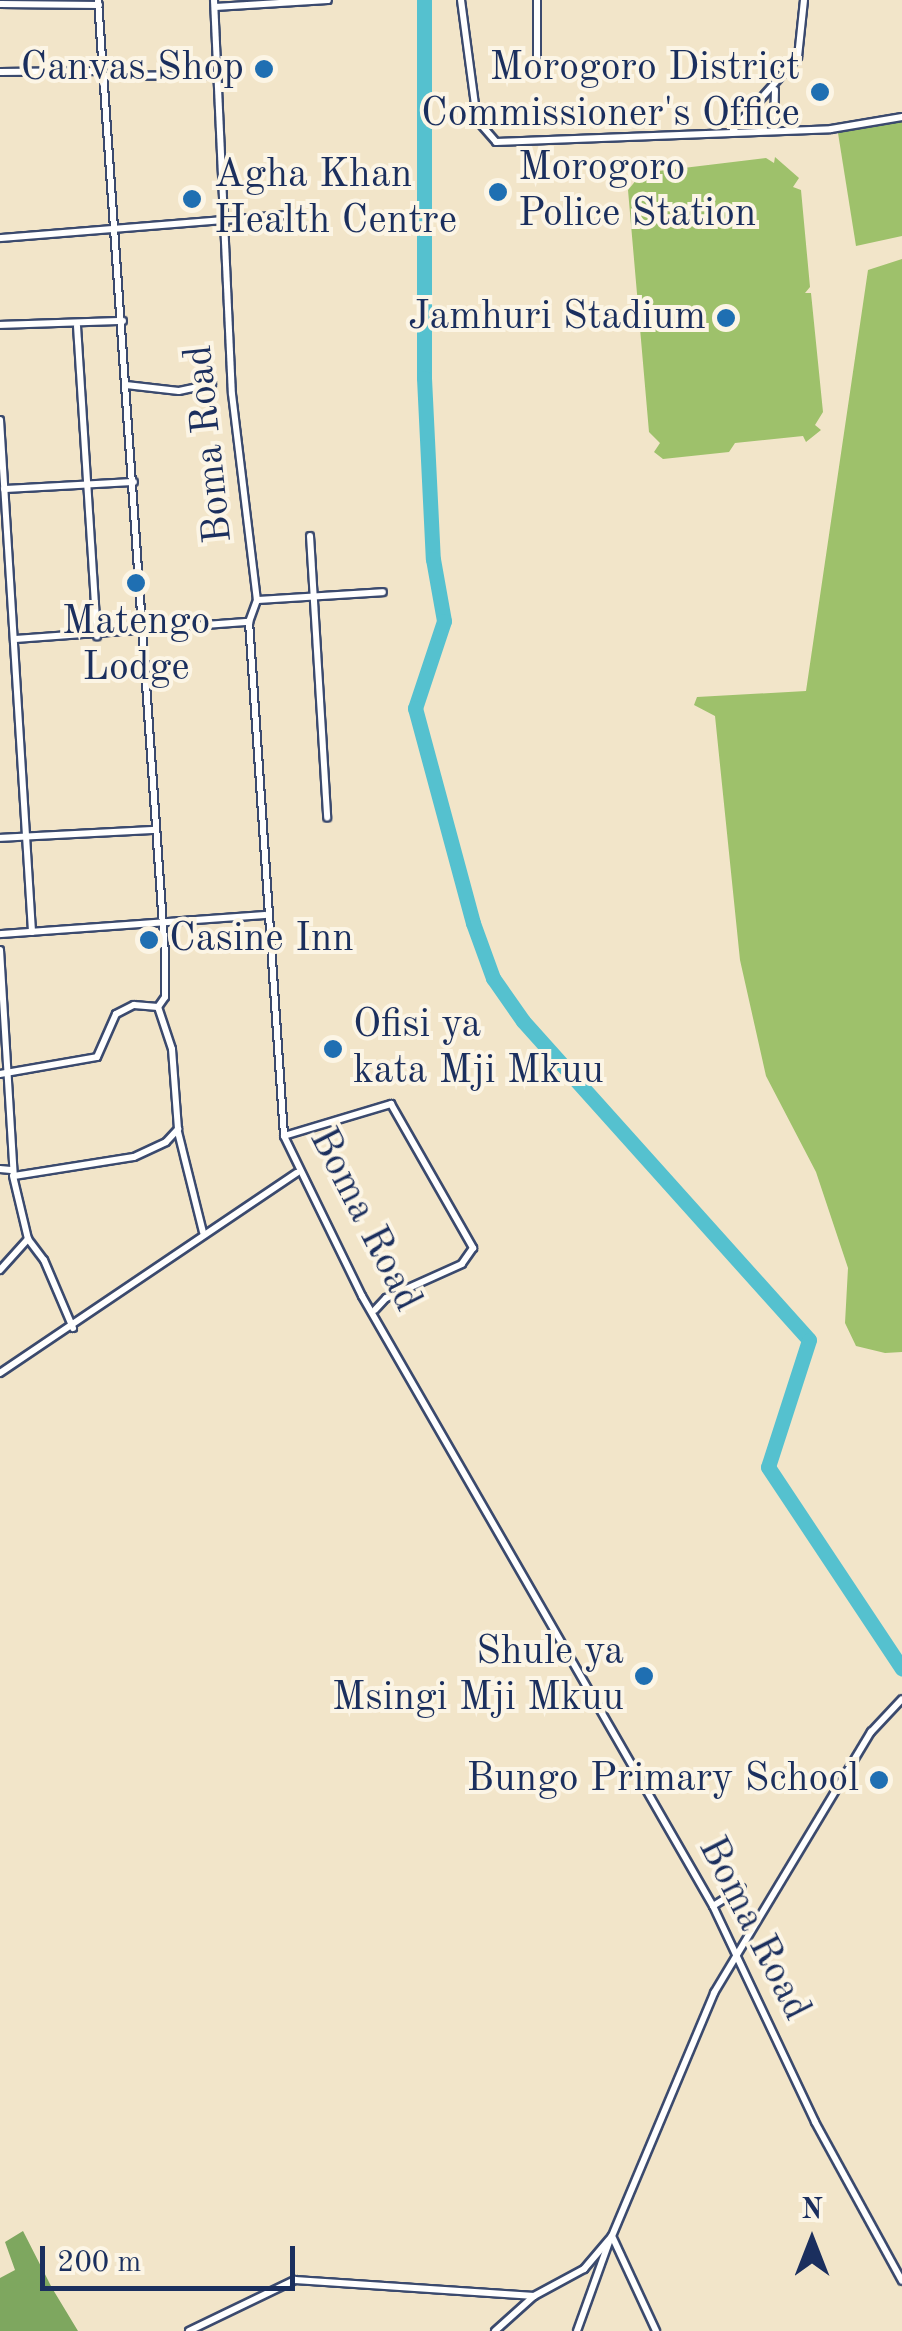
<!DOCTYPE html>
<style>
body{margin:0}
#map{position:relative;width:902px;height:2331px;overflow:hidden;background:#f2e5c9;font-family:"Old Standard TT",serif}
div>[style]{position:absolute}
[style*='--x']{left:calc(var(--x)*1px);top:calc(var(--y)*1px);width:calc(var(--w)*1px);rotate:calc(var(--a)*1deg)}
.green>*{inset:0;background:#9ec16b}
.forest>*{inset:0;background:#7ea75f}
.river>*{height:15px;margin:-7.5px;padding:0 7.5px;transform-origin:7.5px;border-radius:7.5px;background:#55c1cf}
.roads{filter:drop-shadow(2px 0 #3b4a6e) drop-shadow(-2px 0 #3b4a6e) drop-shadow(0 2px #3b4a6e) drop-shadow(0 -2px #3b4a6e)}
.minor>*{height:6px;margin:-3px;padding:0 3px;transform-origin:3px;border-radius:3px;background:#fff}
.dots>*{width:28px;height:28px;translate:-50% -50%;box-sizing:border-box;border:5px solid #fcf5e5;border-radius:50%}
span{translate:-50% -50%;white-space:nowrap;text-align:center;line-height:1.15;-webkit-text-stroke:8px #fcf5e5;paint-order:stroke}
.poi-label{font-size:40px;color:#1b2f5e}
.right{translate:-100% -50%;text-align:right}
.left{translate:0 -50%;text-align:left}
.street-label{font-size:40px;color:#1b2f5e}
.north{position:absolute;left:762px;top:2191px;width:100px;height:100px;-webkit-text-stroke:8px #fcf5e5;paint-order:stroke;rotate:0deg;font-size:28px;font-weight:700;line-height:40px;text-align:center;color:#1b2f5e}
.north::after{content:'';display:block;margin:auto;width:35px;height:45px;background:#1b2f5e;clip-path:polygon(50% 0,100% 100%,50% 72%,0 100%)}
.scale{position:absolute;left:40px;top:2246px;width:255px;height:45px;box-sizing:border-box;border:5px solid #1b2f5e;border-top:0;padding-left:12px;font-size:30px;line-height:35px;white-space:nowrap;color:#1b2f5e;-webkit-text-stroke:8px #fcf5e5;paint-order:stroke}
</style>
<div id="map">
<div class="green">
<div style="clip-path:polygon(871px 119px,902px 122px,902px 236px,856px 246px,838px 133px)"></div>
<div style="clip-path:polygon(775px 157px,799px 178px,793px 187px,801px 190px,810px 287px,805px 293px,811px 293px,823px 412px,815px 425px,821px 430px,806px 442px,803px 436px,735px 443px,729px 452px,663px 459px,654px 452px,660px 443px,649px 432px,628px 190px,642px 173px,766px 158px,774px 163px)"></div>
<div style="clip-path:polygon(902px 259px,902px 1352px,885px 1353px,856px 1346px,845px 1323px,848px 1268px,816px 1172px,766px 1076px,740px 960px,715px 716px,694px 705px,697px 697px,806px 691px,868px 270px)"></div>
</div>
<div class="forest">
<div style="clip-path:polygon(23px 2231px,52px 2288px,78px 2331px,0 2331px,0 2278px,15px 2270px,5px 2242px)"></div>
</div>
<div class="river">
<div style="--x:424;--y:0;--w:378;--a:90"></div>
<div style="--x:424;--y:378;--w:181;--a:87.2"></div>
<div style="--x:433;--y:559;--w:63;--a:79.9"></div>
<div style="--x:444;--y:621;--w:92;--a:108.4"></div>
<div style="--x:415;--y:708;--w:223;--a:74.9"></div>
<div style="--x:473;--y:923;--w:59;--a:70"></div>
<div style="--x:493;--y:978;--w:52;--a:55.1"></div>
<div style="--x:523;--y:1021;--w:428;--a:48.1"></div>
<div style="--x:809;--y:1340;--w:133;--a:107.9"></div>
<div style="--x:768;--y:1467;--w:242;--a:56.4"></div>
</div>
<div class="roads">
<div class="minor">
<div style="--x:214;--y:0;--w:394;--a:87.4"></div>
<div style="--x:232;--y:394;--w:208;--a:83.1"></div>
<div style="--x:257;--y:600;--w:23;--a:110"></div>
<div style="--x:249;--y:622;--w:515;--a:86.1"></div>
<div style="--x:284;--y:1136;--w:178;--a:64"></div>
<div style="--x:362;--y:1296;--w:704;--a:60.08"></div>
<div style="--x:713;--y:1906;--w:239;--a:64.7"></div>
<div style="--x:815;--y:2122;--w:181;--a:61.3"></div>
<div style="--x:461;--y:0;--w:121;--a:82.4"></div>
<div style="--x:477;--y:120;--w:29;--a:49"></div>
<div style="--x:496;--y:142;--w:335;--a:-2.2"></div>
<div style="--x:831;--y:129;--w:72;--a:-9.6"></div>
<div style="--x:0;--y:4;--w:99;--a:0.6"></div>
<div style="--x:215;--y:7;--w:113;--a:-3.5"></div>
<div style="--x:537;--y:61;--w:61;--a:-90"></div>
<div style="--x:0;--y:72;--w:102;--a:-0.6"></div>
<div style="--x:104;--y:76;--w:113;--a:-0.5"></div>
<div style="--x:733;--y:130;--w:98;--a:-48.3"></div>
<div style="--x:798;--y:57;--w:57;--a:-84"></div>
<div style="--x:774;--y:130;--w:40;--a:-88.6"></div>
<div style="--x:0;--y:238;--w:299;--a:-4.6"></div>
<div style="--x:0;--y:325;--w:123;--a:-1.9"></div>
<div style="--x:77;--y:326;--w:311;--a:86.3"></div>
<div style="--x:126;--y:385;--w:53;--a:6.5"></div>
<div style="--x:179;--y:391;--w:34;--a:-12"></div>
<div style="--x:0;--y:420;--w:513;--a:86.42"></div>
<div style="--x:4;--y:489;--w:130;--a:-3.1"></div>
<div style="--x:310;--y:536;--w:282;--a:86.5"></div>
<div style="--x:257;--y:600;--w:126;--a:-3.6"></div>
<div style="--x:15;--y:639;--w:235;--a:-4.2"></div>
<div style="--x:0;--y:838;--w:154;--a:-3"></div>
<div style="--x:0;--y:934;--w:266;--a:-4.1"></div>
<div style="--x:0;--y:950;--w:226;--a:86.5"></div>
<div style="--x:0;--y:1074;--w:98;--a:-9.9"></div>
<div style="--x:97;--y:1057;--w:47;--a:-66.2"></div>
<div style="--x:116;--y:1014;--w:20;--a:-27"></div>
<div style="--x:134;--y:1005;--w:24;--a:5"></div>
<div style="--x:178;--y:1132;--w:103;--a:76"></div>
<div style="--x:284;--y:1136;--w:112;--a:-16.7"></div>
<div style="--x:391;--y:1104;--w:166;--a:60.3"></div>
<div style="--x:473;--y:1248;--w:19;--a:125"></div>
<div style="--x:462;--y:1264;--w:83;--a:155.9"></div>
<div style="--x:386;--y:1298;--w:16;--a:133"></div>
<div style="--x:0;--y:1169;--w:11;--a:5"></div>
<div style="--x:13;--y:1176;--w:65;--a:76.6"></div>
<div style="--x:28;--y:1239;--w:26;--a:53"></div>
<div style="--x:44;--y:1260;--w:74;--a:66.9"></div>
<div style="--x:14;--y:1176;--w:121;--a:-9"></div>
<div style="--x:134;--y:1157;--w:35;--a:-25"></div>
<div style="--x:166;--y:1142;--w:18;--a:-47"></div>
<div style="--x:178;--y:1129;--w:80;--a:-94.3"></div>
<div style="--x:172;--y:1049;--w:44;--a:-108.4"></div>
<div style="--x:158;--y:1007;--w:12;--a:-55"></div>
<div style="--x:165;--y:997;--w:43;--a:-90"></div>
<div style="--x:165;--y:954;--w:956;--a:-94.02"></div>
<div style="--x:0;--y:1270;--w:42;--a:-47.9"></div>
<div style="--x:0;--y:1373;--w:358;--a:-34"></div>
<div style="--x:713;--y:1906;--w:34;--a:-32"></div>
<div style="--x:612;--y:2236;--w:105;--a:65.1"></div>
<div style="--x:189;--y:2331;--w:118;--a:-25.7"></div>
<div style="--x:295;--y:2280;--w:240;--a:3.8"></div>
<div style="--x:534;--y:2296;--w:57;--a:-28.4"></div>
<div style="--x:584;--y:2269;--w:43;--a:-49.7"></div>
<div style="--x:612;--y:2236;--w:264;--a:-67.2"></div>
<div style="--x:714;--y:1993;--w:305;--a:-59"></div>
<div style="--x:871;--y:1732;--w:45;--a:-46.8"></div>
<div style="--x:495;--y:2331;--w:52;--a:-41.9"></div>
<div style="--x:577;--y:2331;--w:95;--a:-70.2"></div>
</div>
</div>
<div class="dots">
<div style="left:264px;top:69px;background:#1f6fb2"></div>
<div style="left:820px;top:92px;background:#1f6fb2"></div>
<div style="left:498px;top:192px;background:#1f6fb2"></div>
<div style="left:192px;top:199px;background:#1f6fb2"></div>
<div style="left:726px;top:318px;background:#1f6fb2"></div>
<div style="left:136px;top:583px;background:#1f6fb2"></div>
<div style="left:149px;top:940px;background:#1f6fb2"></div>
<div style="left:333px;top:1049px;background:#1f6fb2"></div>
<div style="left:644px;top:1676px;background:#1f6fb2"></div>
<div style="left:879px;top:1780px;background:#1f6fb2"></div>
</div>
<div class="poi-label">
<span class="right" style="left:244px;top:69px">Canvas Shop</span>
<span class="right" style="left:800px;top:92px">Morogoro District<br>Commissioner's Office</span>
<span class="left" style="left:518px;top:192px">Morogoro<br>Police Station</span>
<span class="left" style="left:214px;top:199px">Agha Khan<br>Health Centre</span>
<span class="right" style="left:706px;top:318px">Jamhuri Stadium</span>
<span style="left:136px;top:646px">Matengo<br>Lodge</span>
<span class="left" style="left:169px;top:940px">Casine Inn</span>
<span class="left" style="left:353px;top:1049px">Ofisi ya<br>kata Mji Mkuu</span>
<span class="right" style="left:624px;top:1676px">Shule ya<br>Msingi Mji Mkuu</span>
<span class="right" style="left:859px;top:1780px">Bungo Primary School</span>
</div>
<div class="street-label">
<span style="left:210px;top:444px;rotate:-96deg">Boma Road</span>
<span style="left:364px;top:1220px;rotate:63deg">Boma Road</span>
<span style="left:753px;top:1929px;rotate:63deg">Boma Road</span>
</div>
<div class="north">N</div>
<div class="scale">200 m</div>
</div>
